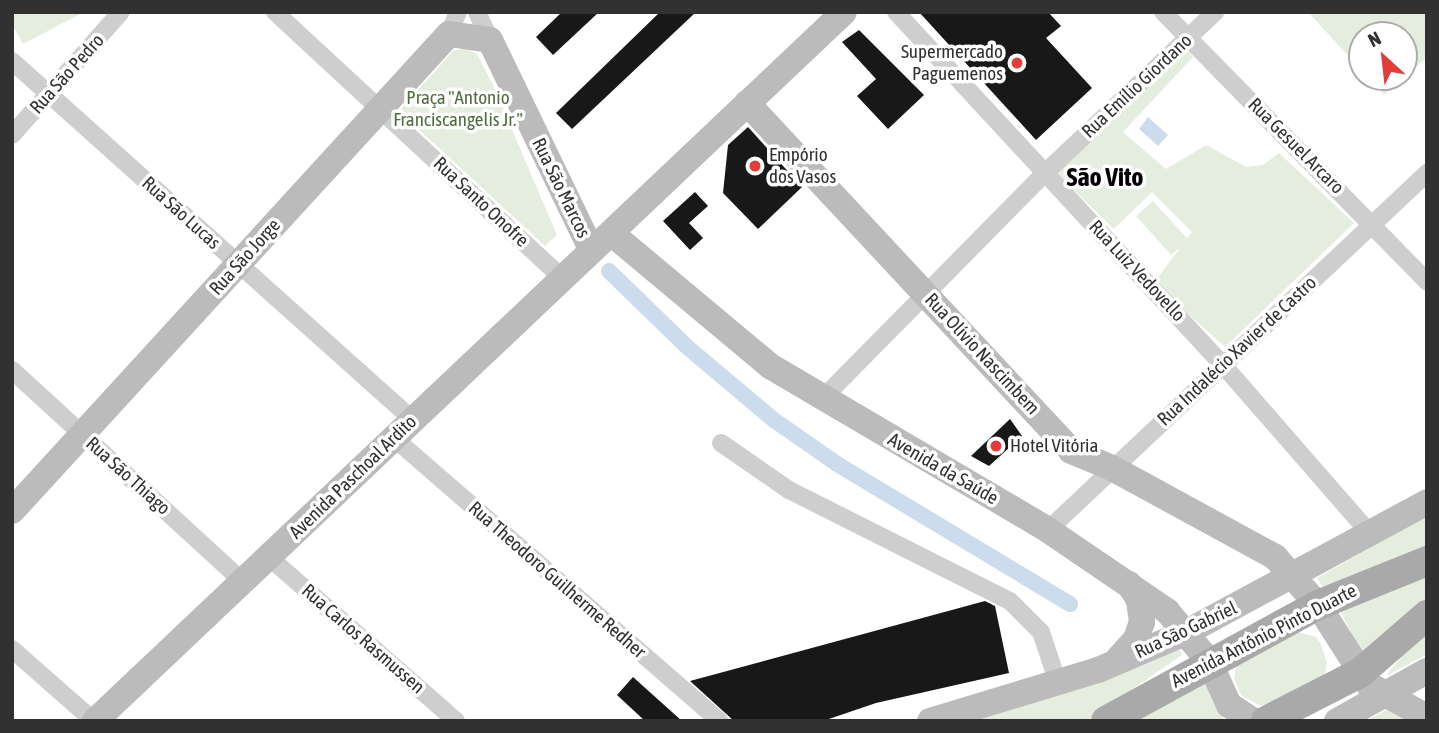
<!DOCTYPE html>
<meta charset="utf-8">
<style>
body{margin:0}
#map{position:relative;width:1439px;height:733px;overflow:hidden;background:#fff;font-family:"Asap Condensed",sans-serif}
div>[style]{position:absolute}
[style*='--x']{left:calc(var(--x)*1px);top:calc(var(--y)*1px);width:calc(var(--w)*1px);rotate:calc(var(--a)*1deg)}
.green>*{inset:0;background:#e5eddf}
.water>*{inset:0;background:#ccdcec}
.canal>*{height:16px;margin:-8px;padding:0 8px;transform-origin:8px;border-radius:8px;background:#ccdcec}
.building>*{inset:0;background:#181818}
.minor>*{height:18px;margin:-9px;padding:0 9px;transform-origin:9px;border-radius:9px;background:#cecece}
.secondary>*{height:26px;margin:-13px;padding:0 13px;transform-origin:13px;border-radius:13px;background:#bbb}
.primary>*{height:30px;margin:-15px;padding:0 15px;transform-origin:15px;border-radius:15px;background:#a9a9a9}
.dots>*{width:19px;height:19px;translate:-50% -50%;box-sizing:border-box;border:4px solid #fff;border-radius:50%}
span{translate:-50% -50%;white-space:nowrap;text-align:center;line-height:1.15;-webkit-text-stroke:7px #fff;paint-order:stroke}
.poi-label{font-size:19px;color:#313131}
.right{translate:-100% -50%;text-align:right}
.left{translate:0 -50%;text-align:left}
.street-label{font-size:19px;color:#313131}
.park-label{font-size:19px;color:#4f6c3e}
.district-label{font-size:26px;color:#000;font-weight:700}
.frame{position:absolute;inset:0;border:14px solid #313131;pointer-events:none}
.north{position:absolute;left:1348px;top:21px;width:70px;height:70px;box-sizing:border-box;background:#fff;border:2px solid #adadad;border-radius:50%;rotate:333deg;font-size:19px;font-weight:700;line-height:28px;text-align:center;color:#313131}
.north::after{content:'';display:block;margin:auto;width:24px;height:32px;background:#e23e39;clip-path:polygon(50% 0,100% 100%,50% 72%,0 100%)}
</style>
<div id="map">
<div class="green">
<div style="clip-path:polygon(12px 12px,84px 12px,23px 44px,12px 24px)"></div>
<div style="clip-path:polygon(1308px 12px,1422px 12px,1427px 17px,1427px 57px,1384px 95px,1368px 77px,1404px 77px,1404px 35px,1362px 35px,1362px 71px)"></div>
<div style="clip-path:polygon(466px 49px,477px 54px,493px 85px,557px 235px,545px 246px,399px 111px,454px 50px)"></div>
<div style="clip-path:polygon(1188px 51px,1193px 57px,1123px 132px,1166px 169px,1206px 145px,1246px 167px,1263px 165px,1279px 153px,1354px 223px,1225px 347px,1154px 283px,1180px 248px,1171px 255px,1136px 216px,1153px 201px,1187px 238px,1192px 232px,1152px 192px,1114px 229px,1056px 173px)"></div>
<div style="clip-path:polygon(1427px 516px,1427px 551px,1323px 587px,1317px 578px)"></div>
<div style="clip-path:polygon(1427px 571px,1427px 601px,1373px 652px,1360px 651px,1340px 610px)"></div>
<div style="clip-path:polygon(1427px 627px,1427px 654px,1386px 676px,1393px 667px)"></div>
<div style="clip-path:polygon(1298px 632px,1316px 637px,1321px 644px,1327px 663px,1325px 674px,1272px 705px,1259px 705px,1242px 696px,1234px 679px,1236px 665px)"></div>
<div style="clip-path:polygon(1178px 647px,1182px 655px,1086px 721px,968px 721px)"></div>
<div style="clip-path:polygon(1206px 679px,1210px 695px,1225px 721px,1122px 721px)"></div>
<div style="clip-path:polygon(1388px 709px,1418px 721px,1366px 721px)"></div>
</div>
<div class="water">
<div style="clip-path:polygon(1148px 117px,1168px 135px,1158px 146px,1139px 129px)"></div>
</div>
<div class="canal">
<div style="--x:609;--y:271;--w:107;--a:44.2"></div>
<div style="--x:686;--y:346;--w:115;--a:40.1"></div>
<div style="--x:774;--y:420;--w:77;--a:34.9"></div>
<div style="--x:837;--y:464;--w:272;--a:31"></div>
</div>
<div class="building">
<div style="clip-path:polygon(562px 12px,599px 12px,553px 55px,536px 37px)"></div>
<div style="clip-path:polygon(660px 12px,696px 12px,572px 129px,556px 113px)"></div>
<div style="clip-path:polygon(919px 12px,1048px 12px,1061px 26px,1046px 38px,1092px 88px,1036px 140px)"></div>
<div style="clip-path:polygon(859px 30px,924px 95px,888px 129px,857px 96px,876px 79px,842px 42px)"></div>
<div style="clip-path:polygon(748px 127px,802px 187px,758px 229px,723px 193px,728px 145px)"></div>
<div style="clip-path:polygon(695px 192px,708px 206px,689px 223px,703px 238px,690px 250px,663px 221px)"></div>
<div style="clip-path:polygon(1010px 419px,1022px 436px,989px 466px,971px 456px)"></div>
<div style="clip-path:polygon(985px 601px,995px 606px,1009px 673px,876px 703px,823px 721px,734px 721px,690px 681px)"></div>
<div style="clip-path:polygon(633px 677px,682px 721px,645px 721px,617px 695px)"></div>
</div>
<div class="minor">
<div style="--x:275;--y:12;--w:391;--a:42.8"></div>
<div style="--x:477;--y:12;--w:31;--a:65"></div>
<div style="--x:896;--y:12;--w:481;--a:47.2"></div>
<div style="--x:1223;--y:365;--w:227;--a:48.9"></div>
<div style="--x:1163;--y:12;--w:378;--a:45.6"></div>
<div style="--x:449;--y:34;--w:24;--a:-68"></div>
<div style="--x:12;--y:61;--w:538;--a:41.84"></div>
<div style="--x:12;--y:135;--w:164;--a:-48.5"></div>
<div style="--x:12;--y:370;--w:314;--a:42.5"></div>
<div style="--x:822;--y:399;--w:319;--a:-45.4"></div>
<div style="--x:1046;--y:172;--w:233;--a:-43.4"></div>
<div style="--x:394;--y:438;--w:431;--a:41"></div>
<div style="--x:721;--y:443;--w:83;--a:34.7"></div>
<div style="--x:789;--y:490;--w:247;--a:26.7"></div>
<div style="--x:1010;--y:601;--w:44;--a:45"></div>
<div style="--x:1041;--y:632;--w:54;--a:71.6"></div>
<div style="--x:1048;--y:530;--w:521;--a:-43.29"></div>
<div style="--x:270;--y:558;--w:247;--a:41.2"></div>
<div style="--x:12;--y:649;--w:109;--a:41.3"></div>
</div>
<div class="secondary">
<div style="--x:747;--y:103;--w:475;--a:47"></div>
<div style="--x:1071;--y:451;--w:44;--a:22.5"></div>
<div style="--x:1112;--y:468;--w:186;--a:28.6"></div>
<div style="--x:1275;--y:557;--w:64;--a:48.1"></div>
<div style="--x:1318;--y:605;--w:95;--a:57.5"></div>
<div style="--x:1369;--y:685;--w:66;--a:28.9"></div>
<div style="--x:611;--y:233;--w:207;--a:39.9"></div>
<div style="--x:770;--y:366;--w:323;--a:30.5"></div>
<div style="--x:1048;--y:530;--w:144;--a:34.2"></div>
<div style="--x:1167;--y:611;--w:65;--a:50"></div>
<div style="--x:1209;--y:661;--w:48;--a:65.6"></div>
<div style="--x:1229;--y:705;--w:30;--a:33"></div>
<div style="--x:12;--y:511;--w:647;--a:-47.51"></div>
<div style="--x:449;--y:34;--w:41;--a:8.3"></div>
<div style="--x:490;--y:40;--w:234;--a:64.2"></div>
<div style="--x:1118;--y:659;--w:27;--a:-48"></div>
<div style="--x:1136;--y:639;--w:18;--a:-71"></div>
<div style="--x:1142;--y:622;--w:22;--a:-98"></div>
<div style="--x:1139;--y:600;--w:19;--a:-122"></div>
<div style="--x:95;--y:721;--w:1031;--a:-43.43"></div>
<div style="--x:930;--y:721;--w:176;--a:-16.9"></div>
<div style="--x:1098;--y:670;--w:97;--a:-23.1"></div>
<div style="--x:1187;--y:632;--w:273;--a:-28.4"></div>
<div style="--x:1337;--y:721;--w:103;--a:-29.1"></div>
</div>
<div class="primary">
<div style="--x:1106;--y:721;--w:242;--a:-28.7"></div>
<div style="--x:1318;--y:605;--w:118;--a:-22"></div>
<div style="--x:1266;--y:721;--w:106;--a:-27.1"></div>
<div style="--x:1360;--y:673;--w:89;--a:-40.9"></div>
</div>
<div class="dots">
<div style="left:1017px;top:63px;background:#e23e39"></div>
<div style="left:755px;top:166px;background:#e23e39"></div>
<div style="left:996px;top:446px;background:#e23e39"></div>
</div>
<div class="poi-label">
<span class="right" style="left:1003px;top:63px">Supermercado<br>Paguemenos</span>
<span class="left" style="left:769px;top:166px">Empório<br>dos Vasos</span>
<span class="left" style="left:1010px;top:446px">Hotel Vitória</span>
</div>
<div class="street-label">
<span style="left:67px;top:74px;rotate:-48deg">Rua São Pedro</span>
<span style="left:1137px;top:86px;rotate:-43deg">Rua Emílio Giordano</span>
<span style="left:1296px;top:146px;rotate:45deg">Rua Gesuel Arcaro</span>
<span style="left:561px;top:188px;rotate:64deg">Rua São Marcos</span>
<span style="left:481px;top:202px;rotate:43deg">Rua Santo Onofre</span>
<span style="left:181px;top:213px;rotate:42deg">Rua São Lucas</span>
<span style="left:245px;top:257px;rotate:-48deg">Rua São Jorge</span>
<span style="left:1137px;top:271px;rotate:47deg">Rua Luiz Vedovello</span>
<span style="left:1237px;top:351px;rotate:-43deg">Rua Indalécio Xavier de Castro</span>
<span style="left:982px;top:354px;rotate:47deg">Rua Olívio Nascimbem</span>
<span style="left:943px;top:469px;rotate:30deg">Avenida da Saúde</span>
<span style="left:128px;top:476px;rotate:42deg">Rua São Thiago</span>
<span style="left:353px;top:477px;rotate:-44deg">Avenida Paschoal Ardito</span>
<span style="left:557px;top:580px;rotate:41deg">Rua Theodoro Guilherme Redher</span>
<span style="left:1186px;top:630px;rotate:-25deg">Rua São Gabriel</span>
<span style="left:1264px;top:636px;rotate:-27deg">Avenida Antônio Pinto Duarte</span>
<span style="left:363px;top:639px;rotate:41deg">Rua Carlos Rasmussen</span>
</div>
<div class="park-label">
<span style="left:458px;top:109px">Praça "Antonio<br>Franciscangelis Jr."</span>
</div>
<div class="district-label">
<span style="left:1105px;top:178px">São Vito</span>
</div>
<div class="frame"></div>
<div class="north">N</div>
</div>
